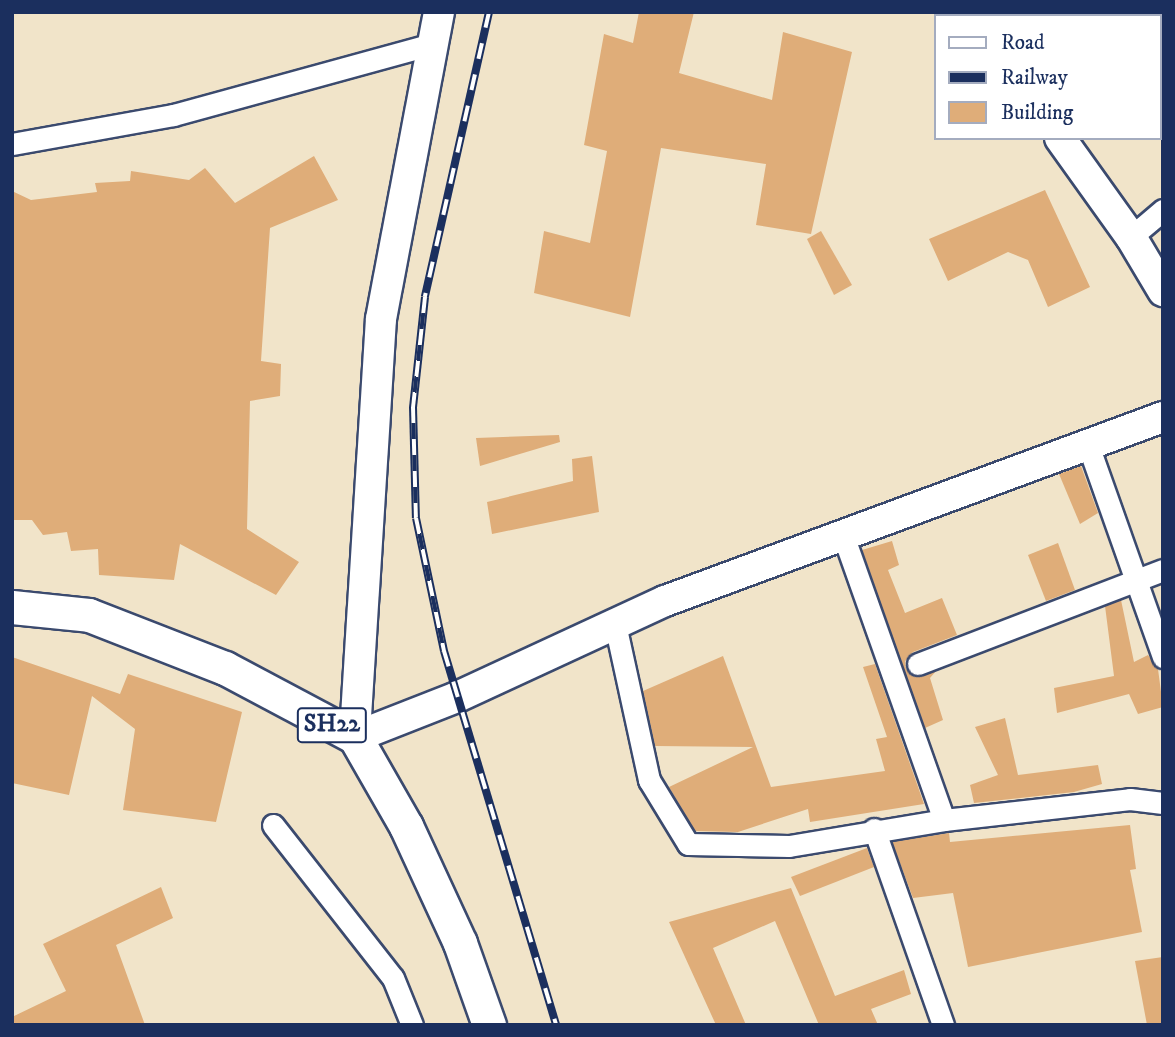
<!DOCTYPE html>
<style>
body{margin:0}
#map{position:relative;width:1175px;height:1037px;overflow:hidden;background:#f1e4c9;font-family:"IM FELL DW Pica",serif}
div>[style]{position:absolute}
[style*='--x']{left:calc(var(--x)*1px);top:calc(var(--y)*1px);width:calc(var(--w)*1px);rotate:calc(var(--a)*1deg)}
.building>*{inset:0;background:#dfad79}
.roads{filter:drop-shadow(2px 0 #3b4a6e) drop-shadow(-2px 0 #3b4a6e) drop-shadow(0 2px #3b4a6e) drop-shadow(0 -2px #3b4a6e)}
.street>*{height:21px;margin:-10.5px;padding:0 10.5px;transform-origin:10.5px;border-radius:10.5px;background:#fff}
.secondary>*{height:30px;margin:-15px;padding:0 15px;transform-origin:15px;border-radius:15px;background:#fff}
.primary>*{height:33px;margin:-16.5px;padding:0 16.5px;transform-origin:16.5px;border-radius:16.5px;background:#fff}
.rail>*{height:8px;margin-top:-4px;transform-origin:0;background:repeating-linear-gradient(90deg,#fff 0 16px,#1b2f5e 0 32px);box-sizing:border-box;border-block:2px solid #1b2f5e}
span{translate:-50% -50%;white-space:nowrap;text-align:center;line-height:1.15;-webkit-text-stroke:5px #fff;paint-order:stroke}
.shield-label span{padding:2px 5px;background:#fff;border:2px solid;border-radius:5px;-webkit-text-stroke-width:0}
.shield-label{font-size:24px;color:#1b2f5e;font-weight:700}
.frame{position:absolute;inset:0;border:14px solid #1b2f5e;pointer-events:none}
.legend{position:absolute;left:934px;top:14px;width:228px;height:126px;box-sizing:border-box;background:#fff;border:2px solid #a4acbf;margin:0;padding:9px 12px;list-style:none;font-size:21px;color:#1b2f5e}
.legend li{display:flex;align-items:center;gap:14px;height:35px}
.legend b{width:35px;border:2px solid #a4acbf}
</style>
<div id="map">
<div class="building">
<div style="clip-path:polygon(639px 12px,694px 12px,679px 73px,772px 100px,783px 32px,852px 52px,811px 234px,756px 225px,766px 164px,661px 148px,630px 317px,534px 293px,544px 231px,590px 243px,607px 151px,584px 145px,604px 34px,633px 43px)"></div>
<div style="clip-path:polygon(314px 156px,338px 200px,270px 228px,261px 361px,281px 364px,280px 396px,250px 401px,247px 529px,299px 562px,276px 595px,180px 544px,174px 580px,99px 575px,98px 549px,71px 551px,67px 532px,43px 535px,32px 520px,12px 520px,12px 191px,31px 200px,97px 192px,95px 183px,130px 181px,131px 171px,189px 180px,205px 168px,235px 203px)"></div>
<div style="clip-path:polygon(1045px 190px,1090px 287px,1048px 307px,1028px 260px,1008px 252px,948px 281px,929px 239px)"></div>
<div style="clip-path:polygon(821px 231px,852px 285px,834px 295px,807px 239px)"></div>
<div style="clip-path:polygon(559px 435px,560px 442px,480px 466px,476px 438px)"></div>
<div style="clip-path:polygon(592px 456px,599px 512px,492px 534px,487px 502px,573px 481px,572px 459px)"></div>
<div style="clip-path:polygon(1081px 466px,1098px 513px,1080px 524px,1059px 474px)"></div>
<div style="clip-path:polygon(892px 541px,899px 565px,888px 570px,905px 613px,942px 598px,957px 635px,913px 652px,905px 661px,906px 669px,915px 677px,936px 671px,930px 678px,943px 720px,925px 728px,862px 550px)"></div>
<div style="clip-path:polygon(1058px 543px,1075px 590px,1046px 601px,1028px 555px)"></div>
<div style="clip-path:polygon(1121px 600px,1134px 662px,1148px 655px,1158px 669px,1163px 707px,1138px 714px,1129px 694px,1057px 713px,1054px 688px,1114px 676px,1105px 606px)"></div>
<div style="clip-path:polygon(723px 656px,771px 787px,885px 771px,876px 739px,887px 737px,863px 667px,875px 664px,924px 804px,810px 822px,808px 809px,738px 832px,695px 831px,669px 787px,753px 747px,655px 746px,643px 691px)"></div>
<div style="clip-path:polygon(12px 657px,120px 694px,128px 674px,242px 712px,216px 822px,123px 810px,135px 729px,92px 696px,69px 795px,12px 783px)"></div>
<div style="clip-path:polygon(1005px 718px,1018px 775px,1098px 765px,1102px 784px,1074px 792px,974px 803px,970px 785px,998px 775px,975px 727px)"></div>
<div style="clip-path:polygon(1130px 825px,1136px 869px,1130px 870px,1142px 932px,968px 967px,953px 893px,913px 898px,892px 842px,949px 833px,950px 842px)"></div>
<div style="clip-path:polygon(867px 848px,874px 867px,800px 896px,791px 877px)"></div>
<div style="clip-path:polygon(161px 887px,173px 918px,116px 945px,145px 1025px,12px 1025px,12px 1017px,66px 991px,43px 944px)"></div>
<div style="clip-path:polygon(791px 888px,835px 996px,904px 970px,911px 994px,871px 1009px,878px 1025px,819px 1025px,775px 921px,713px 948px,746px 1025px,716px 1025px,669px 922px)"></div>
<div style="clip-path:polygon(1163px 957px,1163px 1025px,1147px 1025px,1135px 961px)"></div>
</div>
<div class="roads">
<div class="street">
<div style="--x:12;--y:144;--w:164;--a:-10.2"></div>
<div style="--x:173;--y:115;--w:270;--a:-15.3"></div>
<div style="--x:1131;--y:237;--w:42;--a:-40.2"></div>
<div style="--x:1088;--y:445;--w:225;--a:70.5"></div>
<div style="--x:843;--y:535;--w:302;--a:70.5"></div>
<div style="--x:615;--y:624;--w:160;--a:77.7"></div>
<div style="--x:649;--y:780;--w:75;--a:58.6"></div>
<div style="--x:688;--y:844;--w:101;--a:1.1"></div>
<div style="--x:789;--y:846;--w:157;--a:-9.5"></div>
<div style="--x:944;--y:820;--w:187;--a:-6.4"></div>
<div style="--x:1130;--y:799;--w:33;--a:7"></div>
<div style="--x:918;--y:664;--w:262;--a:-21"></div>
<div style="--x:273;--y:825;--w:194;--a:51.9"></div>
<div style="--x:393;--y:978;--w:51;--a:68"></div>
<div style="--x:874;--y:829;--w:208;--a:70.6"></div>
</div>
<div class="secondary">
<div style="--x:439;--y:12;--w:312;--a:100.7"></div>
<div style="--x:381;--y:319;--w:419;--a:93.6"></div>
<div style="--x:355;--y:737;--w:110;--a:-21.4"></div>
<div style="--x:457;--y:697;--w:229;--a:-24.8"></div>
<div style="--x:665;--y:601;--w:531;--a:-20.28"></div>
<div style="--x:970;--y:12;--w:4;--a:63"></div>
<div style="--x:1060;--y:138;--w:122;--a:54.4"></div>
<div style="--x:1131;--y:237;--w:63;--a:59.3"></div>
</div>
<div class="primary">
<div style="--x:12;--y:607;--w:77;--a:5.9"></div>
<div style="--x:89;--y:615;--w:146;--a:21.3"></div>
<div style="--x:225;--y:668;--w:147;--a:28"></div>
<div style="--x:355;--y:737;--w:103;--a:60.2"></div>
<div style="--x:406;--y:826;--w:129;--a:65.2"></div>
<div style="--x:460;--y:943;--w:87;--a:70.5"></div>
</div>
</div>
<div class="rail">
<div style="--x:489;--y:12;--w:292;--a:102.7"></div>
<div style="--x:425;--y:297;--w:111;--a:96.2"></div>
<div style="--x:413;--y:407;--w:111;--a:88.5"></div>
<div style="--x:416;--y:518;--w:136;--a:78.1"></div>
<div style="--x:444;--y:651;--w:390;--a:73.3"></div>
</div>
<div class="shield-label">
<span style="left:332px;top:725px">SH22</span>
</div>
<div class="frame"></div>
<ul class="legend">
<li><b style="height:9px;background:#fff"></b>Road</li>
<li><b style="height:9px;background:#1b2f5e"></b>Railway</li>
<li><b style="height:19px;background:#dfad79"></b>Building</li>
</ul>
</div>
